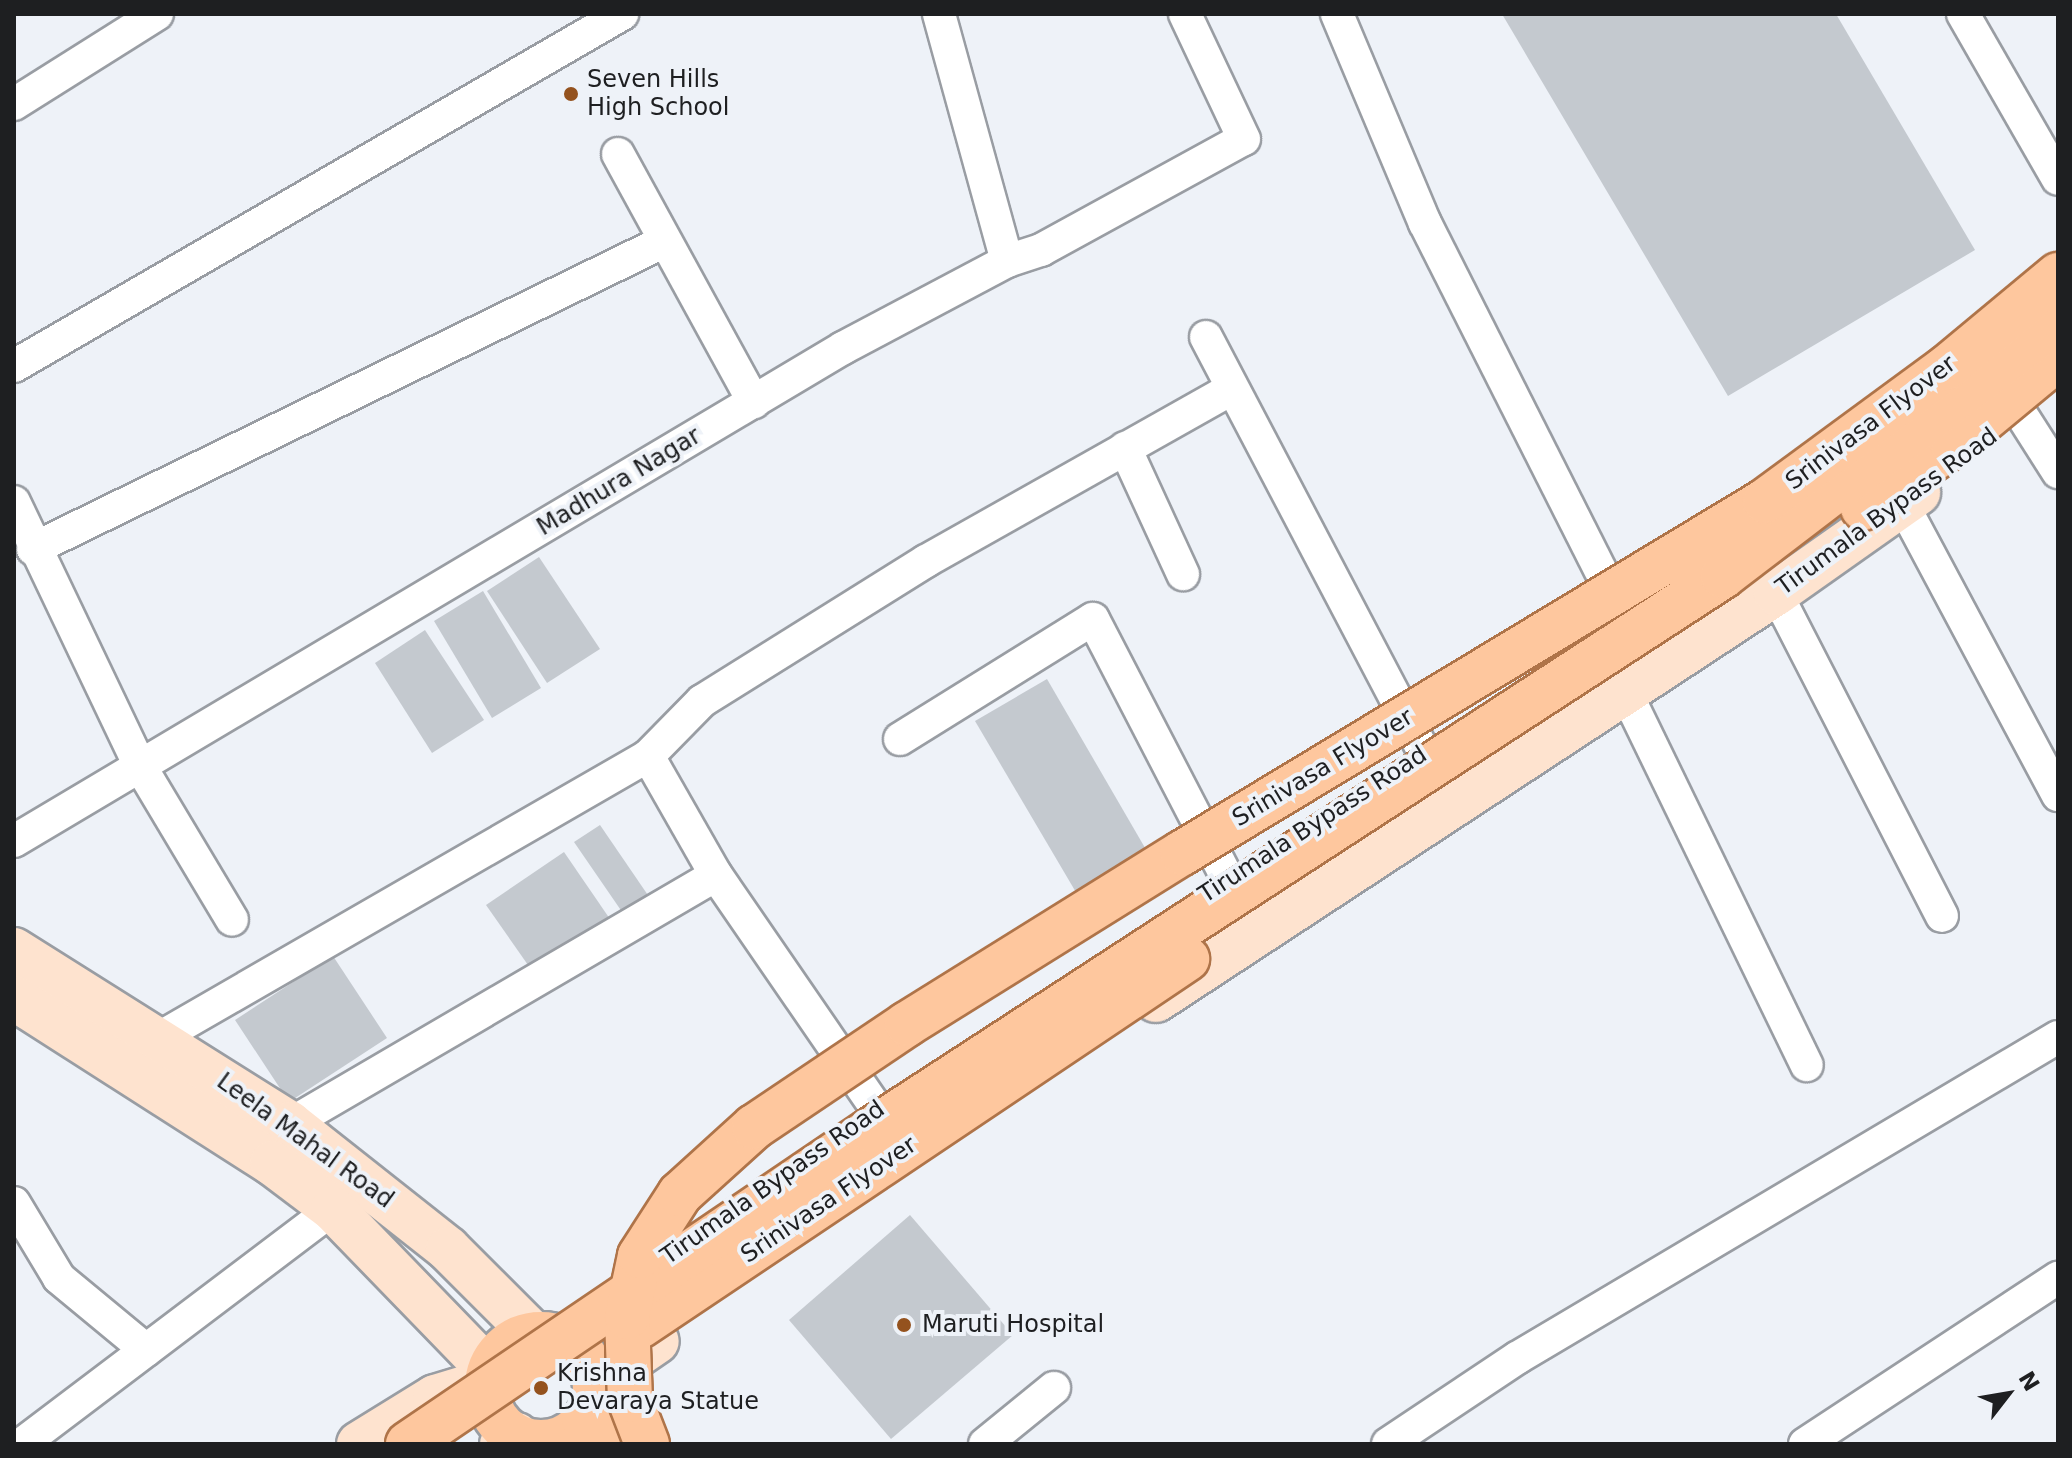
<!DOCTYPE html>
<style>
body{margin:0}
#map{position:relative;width:2072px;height:1458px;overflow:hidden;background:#eef2f8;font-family:"DejaVu Sans",sans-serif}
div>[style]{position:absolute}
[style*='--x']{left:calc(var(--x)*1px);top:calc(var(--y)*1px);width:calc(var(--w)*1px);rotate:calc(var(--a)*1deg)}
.building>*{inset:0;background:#c4c9cf}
.roads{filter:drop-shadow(2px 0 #999da3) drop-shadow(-2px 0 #999da3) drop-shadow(0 2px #999da3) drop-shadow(0 -2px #999da3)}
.street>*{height:32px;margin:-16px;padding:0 16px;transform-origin:16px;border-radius:16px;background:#fff}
.secondary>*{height:44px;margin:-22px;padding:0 22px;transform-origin:22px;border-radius:22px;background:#fee3cf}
.primary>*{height:44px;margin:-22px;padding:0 22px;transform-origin:22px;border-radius:22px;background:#fec79e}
.primary>.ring{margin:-22px;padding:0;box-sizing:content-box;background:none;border:44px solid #fec79e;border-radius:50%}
.bridges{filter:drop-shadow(2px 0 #af7449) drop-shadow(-2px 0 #af7449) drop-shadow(0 2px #af7449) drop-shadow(0 -2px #af7449)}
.primary-bridge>*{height:44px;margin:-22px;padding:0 22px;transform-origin:22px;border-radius:22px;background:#fec79e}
.dots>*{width:22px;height:22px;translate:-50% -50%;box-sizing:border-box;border:4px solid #eef2f8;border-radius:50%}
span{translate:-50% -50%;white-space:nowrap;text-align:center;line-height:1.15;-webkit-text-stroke:8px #eef2f8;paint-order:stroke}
.poi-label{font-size:24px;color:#1e1f21}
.left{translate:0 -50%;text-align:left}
.street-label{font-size:24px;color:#1e1f21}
.frame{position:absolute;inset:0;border:16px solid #1e1f21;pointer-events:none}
.north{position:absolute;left:1968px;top:1354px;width:80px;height:80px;-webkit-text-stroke:6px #eef2f8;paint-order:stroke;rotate:59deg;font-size:22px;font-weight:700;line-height:32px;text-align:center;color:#1e1f21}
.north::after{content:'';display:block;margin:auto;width:28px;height:36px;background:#1e1f21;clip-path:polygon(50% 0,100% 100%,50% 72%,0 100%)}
</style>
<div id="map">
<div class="building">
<div style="clip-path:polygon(1502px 14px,1836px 14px,1975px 250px,1728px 396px)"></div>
<div style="clip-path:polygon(539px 557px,600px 649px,547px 683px,487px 591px)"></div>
<div style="clip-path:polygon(483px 591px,541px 688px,492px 718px,434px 621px)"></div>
<div style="clip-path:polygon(425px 630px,484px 720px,432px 753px,375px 663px)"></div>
<div style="clip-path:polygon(1047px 679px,1148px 853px,1077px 894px,975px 721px)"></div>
<div style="clip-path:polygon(600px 825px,654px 904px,629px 922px,574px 842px)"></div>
<div style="clip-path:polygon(564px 852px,612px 922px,535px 975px,486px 905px)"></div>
<div style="clip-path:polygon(333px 956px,387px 1038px,289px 1102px,235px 1020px)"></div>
<div style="clip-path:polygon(910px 1215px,1013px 1335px,891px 1439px,789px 1320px)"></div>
</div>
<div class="roads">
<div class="street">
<div style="--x:1337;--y:14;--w:227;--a:67.2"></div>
<div style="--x:1425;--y:223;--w:437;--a:63.2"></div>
<div style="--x:1963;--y:14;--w:190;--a:60.1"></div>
<div style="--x:14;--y:104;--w:169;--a:-32.2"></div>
<div style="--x:618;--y:154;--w:283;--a:61.3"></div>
<div style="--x:1007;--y:261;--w:36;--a:-18"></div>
<div style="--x:1041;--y:250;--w:231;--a:-28.7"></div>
<div style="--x:1244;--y:139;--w:138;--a:-115.3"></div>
<div style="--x:1206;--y:337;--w:469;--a:62.3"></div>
<div style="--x:14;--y:366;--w:703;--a:-30.07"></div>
<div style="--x:2021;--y:414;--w:69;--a:57.5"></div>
<div style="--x:1125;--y:448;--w:139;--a:65.3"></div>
<div style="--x:14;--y:502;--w:293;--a:64.5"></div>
<div style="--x:140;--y:766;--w:179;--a:59.1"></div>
<div style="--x:1903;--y:505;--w:329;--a:61.9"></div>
<div style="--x:33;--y:549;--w:703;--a:-25.98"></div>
<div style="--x:1776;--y:593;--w:363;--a:62.8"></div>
<div style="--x:1625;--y:691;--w:416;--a:64.1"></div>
<div style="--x:900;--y:739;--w:227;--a:-31.9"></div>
<div style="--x:1093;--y:619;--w:295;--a:62.6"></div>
<div style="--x:648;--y:756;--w:137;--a:60.3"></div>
<div style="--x:716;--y:875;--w:284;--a:55.5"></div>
<div style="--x:14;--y:841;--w:965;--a:-30.74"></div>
<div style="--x:843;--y:348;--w:186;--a:-27.9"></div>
<div style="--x:1007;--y:261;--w:256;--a:-105.4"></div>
<div style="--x:159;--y:1038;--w:564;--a:-29.97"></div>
<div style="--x:648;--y:756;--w:77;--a:-45.5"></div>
<div style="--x:702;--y:701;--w:264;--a:-32"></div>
<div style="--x:926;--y:561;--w:350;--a:-29.4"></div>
<div style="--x:290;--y:1124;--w:493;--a:-30.3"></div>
<div style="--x:14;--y:1203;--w:87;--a:59"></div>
<div style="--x:59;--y:1278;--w:113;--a:39.6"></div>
<div style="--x:22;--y:1444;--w:390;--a:-37.1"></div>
<div style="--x:985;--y:1444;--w:89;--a:-39.1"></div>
<div style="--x:1388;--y:1444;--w:155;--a:-33.7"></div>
<div style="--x:1517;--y:1358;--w:629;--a:-30.68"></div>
<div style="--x:1805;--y:1444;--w:303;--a:-33.3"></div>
</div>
<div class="secondary">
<div style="--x:14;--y:950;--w:326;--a:32.2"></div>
<div style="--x:290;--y:1124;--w:201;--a:38.3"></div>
<div style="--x:448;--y:1249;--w:120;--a:45"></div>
<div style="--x:14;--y:998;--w:306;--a:32.6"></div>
<div style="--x:272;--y:1163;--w:76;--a:37"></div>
<div style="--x:333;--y:1209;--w:226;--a:45.9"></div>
<div style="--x:1156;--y:1000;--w:742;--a:-33.28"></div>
<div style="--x:1776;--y:593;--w:174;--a:-35.2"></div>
<div style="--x:595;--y:1384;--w:75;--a:-34.7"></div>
<div style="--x:359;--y:1444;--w:89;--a:-31.7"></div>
<div style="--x:435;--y:1397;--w:55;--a:-16.8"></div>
<div style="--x:502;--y:1444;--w:17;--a:-33"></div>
</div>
<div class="primary">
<div class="ring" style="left:487px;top:1334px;width:64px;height:64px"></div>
<div style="--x:584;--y:1420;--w:56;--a:25.2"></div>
</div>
</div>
<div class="bridges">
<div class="primary-bridge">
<div style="--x:1863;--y:508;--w:110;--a:-35"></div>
<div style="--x:1953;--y:445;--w:136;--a:-39.6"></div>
<div style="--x:640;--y:1326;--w:659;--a:-33.86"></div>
<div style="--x:408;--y:1444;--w:559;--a:-34.14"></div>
<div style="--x:871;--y:1130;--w:1016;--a:-33.03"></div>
<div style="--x:1723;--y:576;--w:422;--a:-37.4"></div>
<div style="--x:647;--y:1444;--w:47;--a:-111.1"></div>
<div style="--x:630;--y:1400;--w:83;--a:-92.1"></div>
<div style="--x:627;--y:1317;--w:62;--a:-78"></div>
<div style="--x:640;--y:1256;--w:74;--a:-57.2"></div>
<div style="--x:680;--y:1194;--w:100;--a:-42.2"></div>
<div style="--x:754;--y:1127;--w:184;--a:-33.9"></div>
<div style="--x:907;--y:1024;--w:324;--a:-31.9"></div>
<div style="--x:1182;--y:853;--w:681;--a:-31.12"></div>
<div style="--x:1765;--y:501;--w:225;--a:-36.3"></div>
<div style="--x:1946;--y:368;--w:146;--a:-39.7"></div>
</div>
</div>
<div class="dots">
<div style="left:571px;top:94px;background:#94521e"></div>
<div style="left:904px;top:1325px;background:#94521e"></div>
<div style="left:541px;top:1388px;background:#94521e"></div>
</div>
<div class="poi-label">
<span class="left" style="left:587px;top:94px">Seven Hills<br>High School</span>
<span class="left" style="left:922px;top:1325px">Maruti Hospital</span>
<span class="left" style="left:557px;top:1388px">Krishna<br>Devaraya Statue</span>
</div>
<div class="street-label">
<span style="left:1871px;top:423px;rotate:-37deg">Srinivasa Flyover</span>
<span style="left:619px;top:482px;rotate:-31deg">Madhura Nagar</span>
<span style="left:1887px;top:512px;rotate:-36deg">Tirumala Bypass Road</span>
<span style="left:1323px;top:768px;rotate:-31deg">Srinivasa Flyover</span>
<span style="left:1313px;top:825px;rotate:-33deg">Tirumala Bypass Road</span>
<span style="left:305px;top:1141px;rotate:36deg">Leela Mahal Road</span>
<span style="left:773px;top:1183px;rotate:-35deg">Tirumala Bypass Road</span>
<span style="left:829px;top:1200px;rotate:-34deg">Srinivasa Flyover</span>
</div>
<div class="frame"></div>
<div class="north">N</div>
</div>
